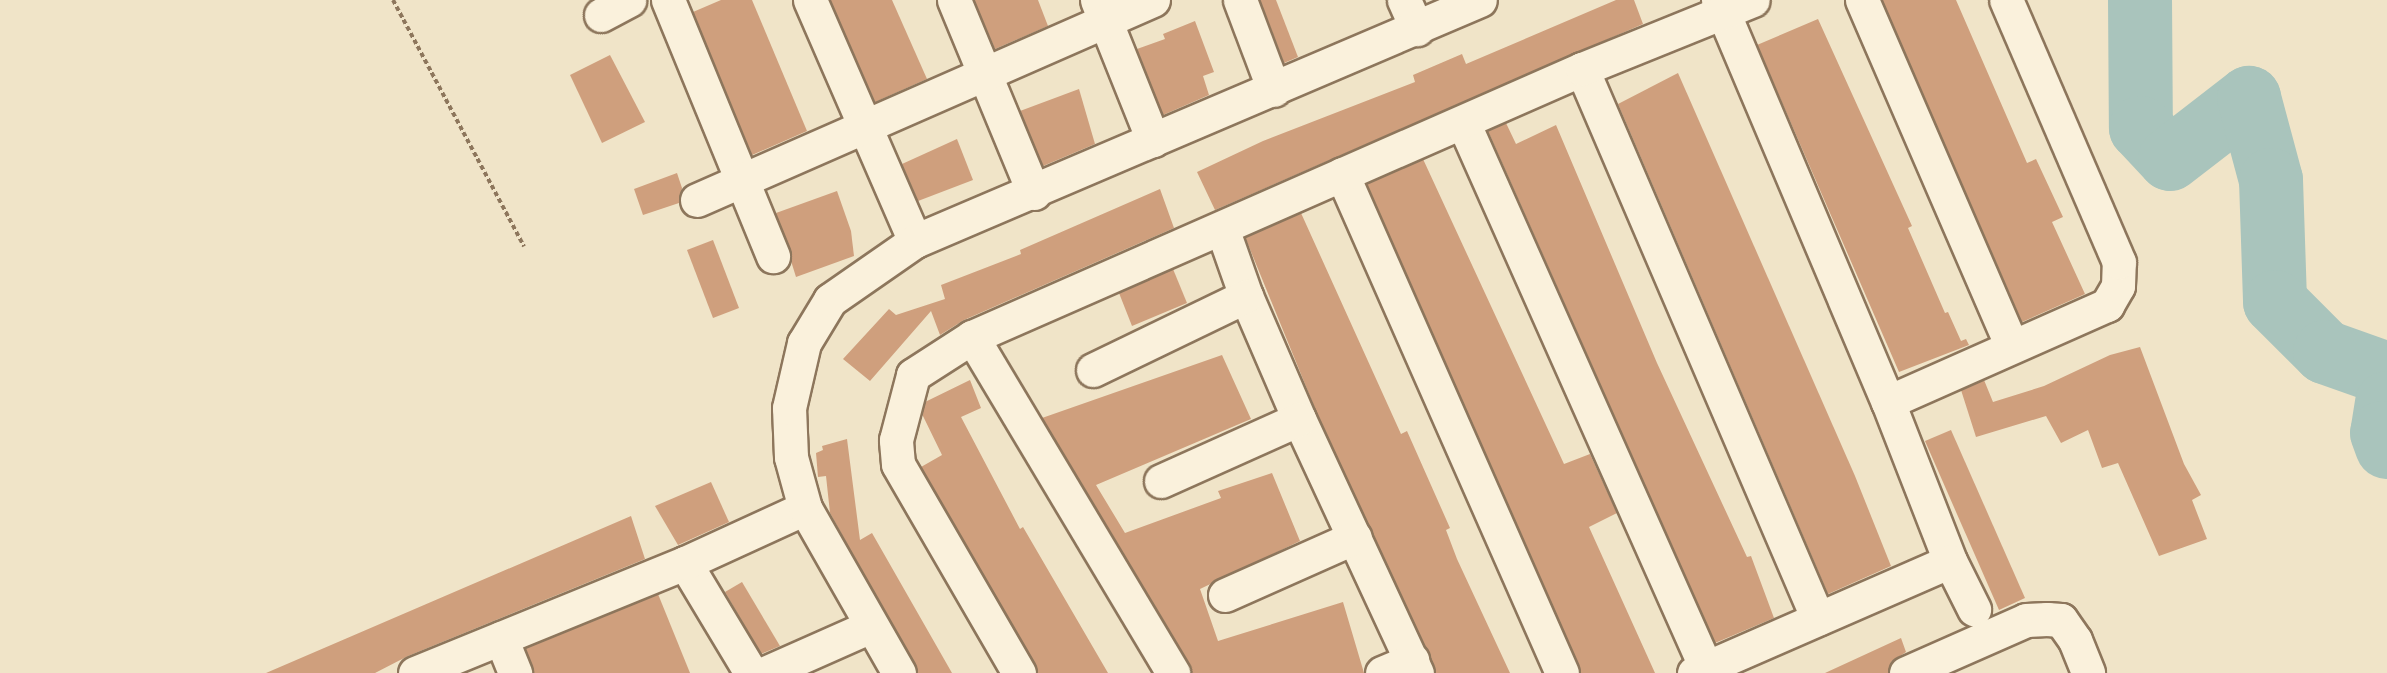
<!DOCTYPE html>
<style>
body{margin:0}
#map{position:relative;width:2387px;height:673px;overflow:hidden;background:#f0e4c8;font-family:"Times New Roman",serif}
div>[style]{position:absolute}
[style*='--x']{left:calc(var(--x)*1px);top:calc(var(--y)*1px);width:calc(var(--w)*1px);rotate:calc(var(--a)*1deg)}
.river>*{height:64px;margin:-32px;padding:0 32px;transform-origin:32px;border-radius:32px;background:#a9c4bc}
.building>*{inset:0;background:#cf9f7d}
.path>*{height:4px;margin-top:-2px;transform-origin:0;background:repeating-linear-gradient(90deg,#8d765c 0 4.5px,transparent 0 7.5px)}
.roads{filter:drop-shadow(2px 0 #8d765c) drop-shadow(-2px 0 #8d765c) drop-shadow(0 2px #8d765c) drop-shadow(0 -2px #8d765c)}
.minor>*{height:33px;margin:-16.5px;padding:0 16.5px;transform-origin:16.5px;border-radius:16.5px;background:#faf1dc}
span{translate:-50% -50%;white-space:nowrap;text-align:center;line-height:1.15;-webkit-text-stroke:4.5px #f7eed8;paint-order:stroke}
</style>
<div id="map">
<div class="river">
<div style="--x:2140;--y:0;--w:128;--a:89.6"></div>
<div style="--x:2141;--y:128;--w:42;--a:46.9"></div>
<div style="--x:2170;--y:159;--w:100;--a:-37.7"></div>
<div style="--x:2249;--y:98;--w:85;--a:75"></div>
<div style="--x:2271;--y:180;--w:122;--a:88.1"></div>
<div style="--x:2275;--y:302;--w:71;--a:45"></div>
<div style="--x:2325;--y:352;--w:66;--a:19.5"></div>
<div style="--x:2387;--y:403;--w:30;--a:99"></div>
<div style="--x:2382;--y:433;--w:15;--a:70"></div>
</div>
<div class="building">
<div style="clip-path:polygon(721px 0,752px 0,807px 131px,752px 155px,693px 12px)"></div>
<div style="clip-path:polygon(830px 0,892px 0,927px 79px,875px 102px)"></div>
<div style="clip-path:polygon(974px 0,1038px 0,1048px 26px,995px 49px)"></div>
<div style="clip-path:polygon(1260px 0,1276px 0,1298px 57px,1284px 63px)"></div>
<div style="clip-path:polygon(1616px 0,1634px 0,1643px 24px,1215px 210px,1197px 172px,1263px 141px,1415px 82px,1413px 75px,1462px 54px,1466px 64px)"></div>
<div style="clip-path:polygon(1882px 0,1956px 0,2027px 163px,2036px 159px,2063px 217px,2052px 222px,2085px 294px,2022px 322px)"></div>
<div style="clip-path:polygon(1818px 19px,1912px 226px,1908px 228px,1945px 313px,1948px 312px,1961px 341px,1966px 339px,1969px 345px,1899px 372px,1757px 45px)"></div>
<div style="clip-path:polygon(1195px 21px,1214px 72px,1203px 76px,1209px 95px,1163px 115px,1137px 49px,1165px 39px,1163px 34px)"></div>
<div style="clip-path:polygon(610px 55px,645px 122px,602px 143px,570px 75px)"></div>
<div style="clip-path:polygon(1678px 73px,1855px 476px,1891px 566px,1828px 594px,1618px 104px)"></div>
<div style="clip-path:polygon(1079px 89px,1095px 144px,1043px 166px,1020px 111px)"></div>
<div style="clip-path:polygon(1506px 123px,1516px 144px,1556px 125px,1657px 363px,1747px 557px,1751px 556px,1774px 618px,1715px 643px,1488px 131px)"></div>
<div style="clip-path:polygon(957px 139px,973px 180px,918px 201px,902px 164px)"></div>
<div style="clip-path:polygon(1423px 159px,1564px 464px,1590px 454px,1617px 513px,1589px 527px,1655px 673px,1580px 673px,1367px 184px)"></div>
<div style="clip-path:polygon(677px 173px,682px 188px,679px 203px,643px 215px,634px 189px)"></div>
<div style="clip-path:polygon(1160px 189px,1174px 228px,964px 320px,940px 335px,931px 311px,870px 381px,843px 359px,889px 309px,896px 315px,945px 299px,941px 285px,1021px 254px,1020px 250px)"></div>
<div style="clip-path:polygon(837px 191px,851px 231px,854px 256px,796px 277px,776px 213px)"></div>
<div style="clip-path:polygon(1301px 213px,1401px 434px,1407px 431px,1450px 528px,1446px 530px,1457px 559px,1510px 673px,1435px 673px,1316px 411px,1245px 237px)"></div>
<div style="clip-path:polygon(713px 240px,739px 308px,713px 318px,687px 250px)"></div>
<div style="clip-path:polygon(1173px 269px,1187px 303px,1132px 326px,1119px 293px)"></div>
<div style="clip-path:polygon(2140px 347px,2184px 464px,2201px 495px,2192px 500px,2207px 539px,2159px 556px,2118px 463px,2102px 468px,2088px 430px,2061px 443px,2046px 416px,1976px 437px,1961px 390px,1984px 380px,1993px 402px,2044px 386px,2110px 355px)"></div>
<div style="clip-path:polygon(1222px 355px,1251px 419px,1096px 485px,1125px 533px,1221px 498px,1218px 491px,1272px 473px,1300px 541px,1200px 589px,1218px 641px,1343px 602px,1364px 673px,1192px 673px,1042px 418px)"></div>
<div style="clip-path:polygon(970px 380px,981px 408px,961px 417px,1020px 529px,1023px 527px,1108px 673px,1038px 673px,921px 467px,942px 455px,922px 414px,925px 402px)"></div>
<div style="clip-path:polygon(1951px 430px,2025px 598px,1999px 610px,1925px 441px)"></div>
<div style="clip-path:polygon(847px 439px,860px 540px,872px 533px,952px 673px,918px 673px,830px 513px,826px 476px,818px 477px,816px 453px,823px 450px,822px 446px)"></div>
<div style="clip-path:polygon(711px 482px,729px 522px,678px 545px,655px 506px)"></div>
<div style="clip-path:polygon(631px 516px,645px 559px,408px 656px,375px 673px,266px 673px)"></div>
<div style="clip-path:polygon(742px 582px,780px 646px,761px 654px,725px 592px)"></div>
<div style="clip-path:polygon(658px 594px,690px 673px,533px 673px,525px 648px)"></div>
<div style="clip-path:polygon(1901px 638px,1906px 652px,1891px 662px,1888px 673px,1825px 673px)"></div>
</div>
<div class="path">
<div style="--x:393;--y:0;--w:279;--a:62"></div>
</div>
<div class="roads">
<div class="minor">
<div style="--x:668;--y:0;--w:277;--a:67.7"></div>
<div style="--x:810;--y:0;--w:263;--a:66.5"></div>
<div style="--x:954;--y:0;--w:209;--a:67.5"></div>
<div style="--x:1097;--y:0;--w:151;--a:68.2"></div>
<div style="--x:1240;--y:0;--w:96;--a:69.3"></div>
<div style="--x:1404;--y:0;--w:32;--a:66"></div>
<div style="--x:1718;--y:0;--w:436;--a:67.1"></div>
<div style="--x:1888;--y:402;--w:171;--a:68.7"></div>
<div style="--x:1950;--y:561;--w:54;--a:63.4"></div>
<div style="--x:1862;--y:0;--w:377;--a:66.6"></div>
<div style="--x:601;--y:15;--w:32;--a:-28"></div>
<div style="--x:1582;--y:69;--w:598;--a:66.78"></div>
<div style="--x:1463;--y:122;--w:598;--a:66.01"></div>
<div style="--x:1342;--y:174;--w:545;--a:66.21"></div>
<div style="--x:697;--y:200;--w:498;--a:-23.7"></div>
<div style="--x:1222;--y:228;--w:72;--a:70.6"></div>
<div style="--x:1246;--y:296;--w:134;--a:66.7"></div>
<div style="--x:1299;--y:419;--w:280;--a:65.1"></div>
<div style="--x:972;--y:337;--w:392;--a:59.1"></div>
<div style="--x:1093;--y:370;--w:170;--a:-25.8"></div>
<div style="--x:1888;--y:402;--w:240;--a:-23.9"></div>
<div style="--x:2107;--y:305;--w:22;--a:-60"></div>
<div style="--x:2118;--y:286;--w:24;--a:-88"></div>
<div style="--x:2119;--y:262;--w:285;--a:-113.3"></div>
<div style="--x:1161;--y:481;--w:151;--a:-24.2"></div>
<div style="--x:685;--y:563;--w:128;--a:59"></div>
<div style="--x:1225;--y:595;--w:142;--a:-24"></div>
<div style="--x:501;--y:638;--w:38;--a:68"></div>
<div style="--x:415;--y:673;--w:292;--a:-22.2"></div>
<div style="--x:685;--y:563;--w:132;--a:-24.6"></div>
<div style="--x:765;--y:673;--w:116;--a:-23.9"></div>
<div style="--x:899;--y:673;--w:190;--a:-119.7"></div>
<div style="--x:805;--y:508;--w:53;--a:-105.4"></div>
<div style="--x:791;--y:457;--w:49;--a:-92.3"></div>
<div style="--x:789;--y:408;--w:67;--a:-77"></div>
<div style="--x:804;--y:343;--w:50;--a:-58.8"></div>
<div style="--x:830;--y:300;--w:103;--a:-34.8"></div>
<div style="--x:915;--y:241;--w:614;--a:-23.1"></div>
<div style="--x:1019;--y:673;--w:241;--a:-120.1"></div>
<div style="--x:898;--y:464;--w:24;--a:-95"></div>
<div style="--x:896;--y:440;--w:67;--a:-75.3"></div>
<div style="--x:913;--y:375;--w:70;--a:-32.8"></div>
<div style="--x:972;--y:337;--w:666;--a:-23.72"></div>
<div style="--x:1582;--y:69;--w:184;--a:-22"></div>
<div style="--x:1382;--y:673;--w:33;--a:-23"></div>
<div style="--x:1694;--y:673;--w:279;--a:-23.6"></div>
<div style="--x:1906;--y:673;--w:131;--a:-23.8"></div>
<div style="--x:2026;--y:620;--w:21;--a:-3"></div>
<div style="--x:2047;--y:619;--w:14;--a:4"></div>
<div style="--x:2061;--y:620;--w:24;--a:55"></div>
<div style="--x:2075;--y:640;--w:35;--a:68"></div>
</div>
</div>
</div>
